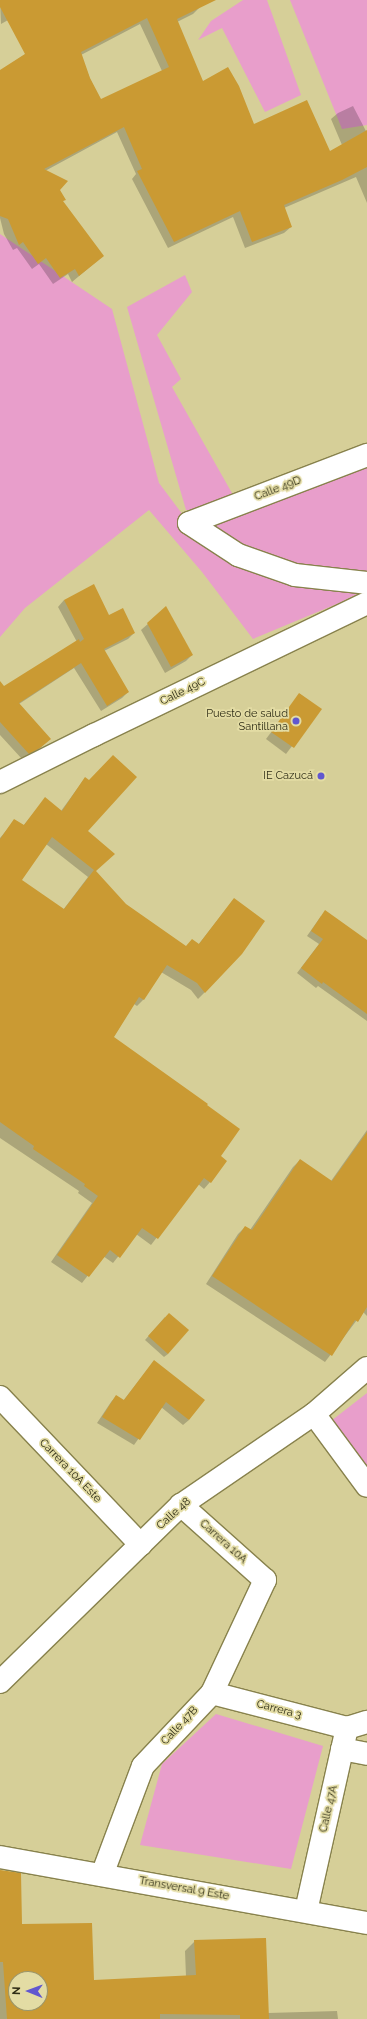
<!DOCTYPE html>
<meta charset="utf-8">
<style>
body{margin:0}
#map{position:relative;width:367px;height:2019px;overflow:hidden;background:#d6cf98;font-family:Raleway,sans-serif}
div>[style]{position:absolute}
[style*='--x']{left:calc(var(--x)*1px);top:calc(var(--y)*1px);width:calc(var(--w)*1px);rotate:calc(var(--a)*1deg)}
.green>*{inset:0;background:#e89ecb}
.shadow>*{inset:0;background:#0003}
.building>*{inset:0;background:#ca9a33}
.roads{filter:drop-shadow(1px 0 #88824d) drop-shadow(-1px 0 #88824d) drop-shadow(0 1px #88824d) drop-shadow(0 -1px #88824d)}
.minor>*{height:22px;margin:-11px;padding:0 11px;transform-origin:11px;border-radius:11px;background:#fff}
.dots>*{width:11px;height:11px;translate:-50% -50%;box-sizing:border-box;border:2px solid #e3dca4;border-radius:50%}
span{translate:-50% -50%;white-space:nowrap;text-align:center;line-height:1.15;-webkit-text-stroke:3.5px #e3dca4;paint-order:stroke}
.street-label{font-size:11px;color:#2f2d16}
.poi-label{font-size:11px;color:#2f2d16}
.right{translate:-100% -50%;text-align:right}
.north{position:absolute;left:8px;top:1971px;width:40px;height:40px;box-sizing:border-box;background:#e3dca4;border:1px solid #9b966b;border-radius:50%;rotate:271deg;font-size:11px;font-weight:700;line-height:16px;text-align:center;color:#2f2d16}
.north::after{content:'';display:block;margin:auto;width:14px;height:18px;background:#6157cf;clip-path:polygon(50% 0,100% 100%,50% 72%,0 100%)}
</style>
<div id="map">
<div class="green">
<div style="clip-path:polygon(243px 0,267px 0,301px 95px,265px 112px,222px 28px,198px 40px,211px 21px)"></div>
<div style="clip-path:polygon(290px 0,367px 0,367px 125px,342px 129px)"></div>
<div style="clip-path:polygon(0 234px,112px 309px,159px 483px,189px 523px,218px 511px,186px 510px,127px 307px,185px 275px,192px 292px,157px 335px,181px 379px,172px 387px,237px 502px,367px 451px,367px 589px,339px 603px,253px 639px,202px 572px,149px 510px,25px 608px,0 637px)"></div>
<div style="clip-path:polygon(367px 1393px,367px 1469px,331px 1421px)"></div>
<div style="clip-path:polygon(216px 1714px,323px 1746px,291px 1869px,140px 1845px,162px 1764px)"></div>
</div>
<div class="shadow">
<div style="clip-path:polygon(0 0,44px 0,1px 24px)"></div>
<div style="clip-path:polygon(evenodd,100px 0,196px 0,200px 7px,193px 14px,177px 22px,203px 83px,253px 126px,330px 152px,342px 145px,331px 119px,338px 113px,353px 106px,367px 133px,367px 203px,356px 177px,284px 208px,291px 227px,284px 233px,245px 248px,233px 217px,168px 248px,132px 179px,136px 174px,117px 132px,45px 171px,65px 199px,62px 202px,103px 256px,72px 282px,68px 274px,53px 284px,39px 264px,32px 269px,17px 248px,13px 250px,4px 234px,0 218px,0 71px,102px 3px,100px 0,140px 24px,162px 71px,101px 100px,90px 79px,81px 55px,140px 24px)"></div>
<div style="clip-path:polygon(64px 600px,108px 617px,134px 633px,128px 639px,104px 651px,128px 692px,122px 698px,101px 711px,74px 668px,19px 704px,50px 739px,33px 754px,22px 759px,0 735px,0 690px,77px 642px,58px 607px)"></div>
<div style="clip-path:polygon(166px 608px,192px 655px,186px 661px,165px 673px,141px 630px)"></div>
<div style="clip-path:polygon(300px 694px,320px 709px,286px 754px,266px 739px)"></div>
<div style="clip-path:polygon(evenodd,85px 778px,86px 831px,95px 871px,125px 905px,186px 947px,198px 945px,234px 899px,205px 992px,198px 999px,191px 990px,161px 972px,143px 1000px,137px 1006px,134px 1004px,113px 1038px,220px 1156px,210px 1182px,204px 1189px,198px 1184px,151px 1245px,136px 1234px,113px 1263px,103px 1256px,82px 1283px,51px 1262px,92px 1203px,78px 1193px,79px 1191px,0 1138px,0 838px,15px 820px,23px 826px,45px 799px,61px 811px,85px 778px,46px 844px,88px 877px,63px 910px,21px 880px,46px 844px)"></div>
<div style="clip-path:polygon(321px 916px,367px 941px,367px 1021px,318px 986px,316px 988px,297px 973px,319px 944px,307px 936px)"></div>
<div style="clip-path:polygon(367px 1130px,367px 1316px,363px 1312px,325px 1362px,206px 1284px,238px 1234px,245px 1227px,250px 1230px,293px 1167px,300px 1160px,331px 1181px)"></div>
<div style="clip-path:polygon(165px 1317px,168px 1354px,164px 1357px,145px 1340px)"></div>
<div style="clip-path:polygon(154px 1361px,189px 1420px,183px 1425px,161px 1407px,134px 1445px,97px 1423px,111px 1402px,116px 1396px,123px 1401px)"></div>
<div style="clip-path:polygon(evenodd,0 1898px,21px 1925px,93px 1981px,186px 1977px,185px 1951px,195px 1941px,268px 2013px,337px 2011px,338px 2019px,0 2019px,0 1898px,16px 1979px,40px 1979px,40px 2003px,16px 2003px,16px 1979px)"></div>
</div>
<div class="building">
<div style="clip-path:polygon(evenodd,0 0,216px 0,177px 19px,203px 81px,228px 67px,239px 86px,254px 124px,307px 100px,330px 151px,367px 130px,367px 167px,342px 180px,284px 205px,292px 227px,252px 242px,240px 211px,174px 242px,137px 171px,142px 169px,124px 127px,44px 169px,68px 181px,60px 190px,66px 200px,63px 201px,104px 256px,79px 276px,75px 269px,60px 278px,46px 258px,38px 264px,23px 242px,19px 245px,8px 219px,0 216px,0 70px,25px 54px,0 7px,0 0,147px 18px,169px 67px,101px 99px,90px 78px,81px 52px,147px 18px)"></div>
<div style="clip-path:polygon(94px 584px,109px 615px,123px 608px,135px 633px,104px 649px,129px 692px,107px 706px,81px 663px,19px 703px,51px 739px,40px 748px,29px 754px,0 722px,0 681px,4px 686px,79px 639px,80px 642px,84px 639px,64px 600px)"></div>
<div style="clip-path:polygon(166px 606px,193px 655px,171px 667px,147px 623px)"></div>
<div style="clip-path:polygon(299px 693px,322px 709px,294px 748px,271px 732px)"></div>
<div style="clip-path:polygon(evenodd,113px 755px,137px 777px,88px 831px,115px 854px,96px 871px,126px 904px,186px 946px,192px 939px,199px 944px,234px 898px,265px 921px,242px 954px,205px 993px,197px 983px,167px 965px,144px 1000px,139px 997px,114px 1037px,208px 1104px,207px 1105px,240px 1129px,221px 1156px,227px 1161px,211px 1183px,204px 1178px,158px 1239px,142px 1228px,120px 1258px,110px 1250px,89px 1277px,57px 1255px,98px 1196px,84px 1186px,85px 1184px,33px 1149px,34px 1146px,0 1122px,0 839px,14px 819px,24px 825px,45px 797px,62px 811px,85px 777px,89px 780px,113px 755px,52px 837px,94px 870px,64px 909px,22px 880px,52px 837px)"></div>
<div style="clip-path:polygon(325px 910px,367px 940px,367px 1014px,323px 982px,322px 984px,301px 968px,323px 939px,311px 931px)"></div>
<div style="clip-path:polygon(367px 1132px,367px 1307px,358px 1322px,355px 1320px,332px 1356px,212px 1276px,245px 1226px,252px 1230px,300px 1159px,332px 1181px)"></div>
<div style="clip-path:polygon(169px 1313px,189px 1330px,168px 1354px,148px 1336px)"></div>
<div style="clip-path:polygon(154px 1360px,205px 1400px,189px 1420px,166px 1402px,140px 1440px,102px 1417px,116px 1395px,124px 1400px)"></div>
<div style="clip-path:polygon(evenodd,0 1870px,21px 1873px,22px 1924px,92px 1923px,94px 1980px,196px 1975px,194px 1940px,266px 1938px,269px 2019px,240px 2019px,240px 2015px,160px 2014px,160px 2019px,7px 2019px,3px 1962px,0 1962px,0 1870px,16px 1979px,40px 1979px,40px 2003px,16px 2003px,16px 1979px)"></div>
</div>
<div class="roads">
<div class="minor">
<div style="--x:189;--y:523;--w:59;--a:33.1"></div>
<div style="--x:238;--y:555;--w:60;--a:19.3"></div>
<div style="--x:295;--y:575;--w:72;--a:6.3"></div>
<div style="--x:189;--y:523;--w:191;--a:-20.9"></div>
<div style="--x:0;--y:782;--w:105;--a:-26.6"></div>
<div style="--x:94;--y:735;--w:303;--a:-25.8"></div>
<div style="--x:0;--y:1397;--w:204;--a:46.4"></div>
<div style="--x:314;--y:1414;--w:89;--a:53.6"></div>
<div style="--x:0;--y:1682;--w:253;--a:-44.4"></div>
<div style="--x:181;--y:1505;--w:161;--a:-34.4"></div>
<div style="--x:314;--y:1414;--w:70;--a:-41"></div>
<div style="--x:212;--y:1693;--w:139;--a:14.5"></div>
<div style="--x:342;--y:1749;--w:25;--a:11"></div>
<div style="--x:0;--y:1857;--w:373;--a:10.2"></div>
<div style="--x:102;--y:1875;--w:116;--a:-69.4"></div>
<div style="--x:143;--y:1766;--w:100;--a:-46.6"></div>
<div style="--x:212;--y:1693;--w:125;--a:-64.9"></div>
<div style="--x:265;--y:1580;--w:113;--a:-138.2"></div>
<div style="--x:306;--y:1911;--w:188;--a:-77.4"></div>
<div style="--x:347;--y:1728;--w:21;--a:-17"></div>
</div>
</div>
<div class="dots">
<div style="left:296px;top:721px;background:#6157cf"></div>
<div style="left:321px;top:776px;background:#6157cf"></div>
</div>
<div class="street-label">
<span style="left:278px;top:489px;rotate:-21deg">Calle 49D</span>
<span style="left:183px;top:692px;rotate:-26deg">Calle 49C</span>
<span style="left:70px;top:1471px;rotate:46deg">Carrera 10A Este</span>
<span style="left:174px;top:1514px;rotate:-42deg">Calle 48</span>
<span style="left:223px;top:1542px;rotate:42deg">Carrera 10A</span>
<span style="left:279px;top:1710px;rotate:15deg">Carrera 3</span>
<span style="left:180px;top:1726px;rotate:-47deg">Calle 47B</span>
<span style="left:329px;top:1809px;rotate:-77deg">Calle 47A</span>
<span style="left:184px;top:1889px;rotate:10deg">Transversal 9 Este</span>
</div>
<div class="poi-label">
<span class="right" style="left:288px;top:721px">Puesto de salud<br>Santillana</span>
<span class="right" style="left:313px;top:776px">IE Cazucá</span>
</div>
<div class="north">N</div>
</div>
